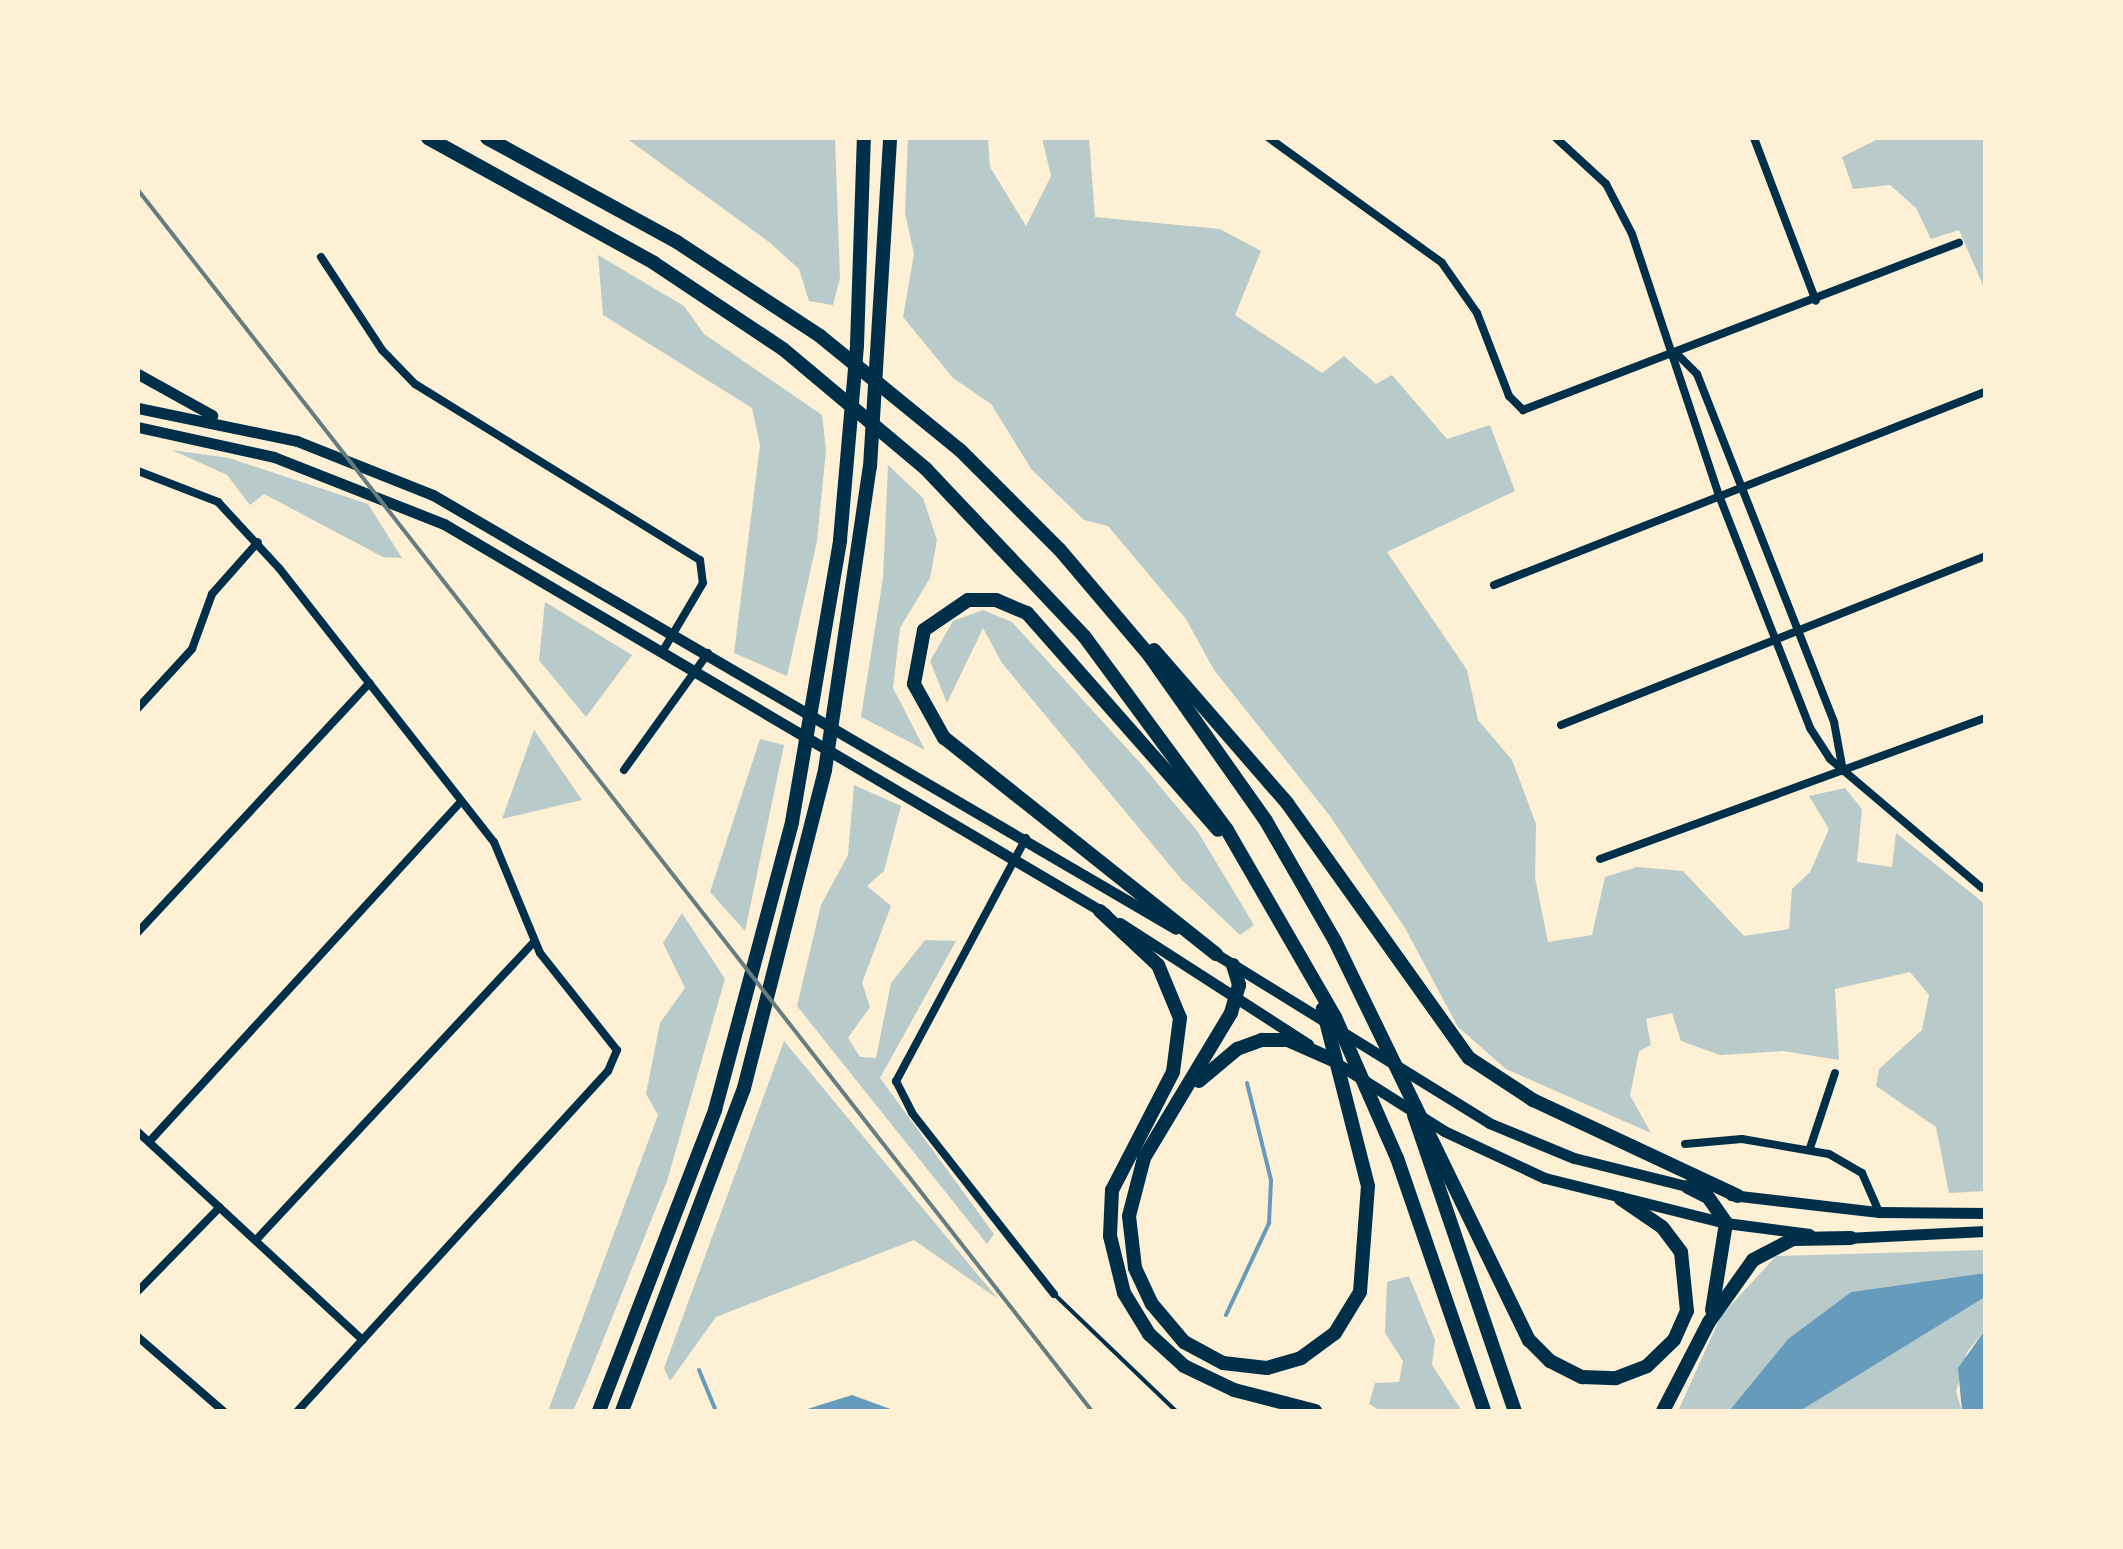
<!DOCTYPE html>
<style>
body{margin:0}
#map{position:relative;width:2123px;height:1549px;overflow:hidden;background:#fdf0d5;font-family:Manrope,sans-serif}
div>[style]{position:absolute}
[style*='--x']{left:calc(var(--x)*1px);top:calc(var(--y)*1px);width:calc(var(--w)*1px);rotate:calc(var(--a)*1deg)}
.green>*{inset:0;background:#b9caca}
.water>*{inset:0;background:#669bbc}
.stream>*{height:4px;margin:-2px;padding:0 2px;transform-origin:2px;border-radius:2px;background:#669bbc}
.service>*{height:4px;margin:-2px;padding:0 2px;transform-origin:2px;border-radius:2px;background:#003049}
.minor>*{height:8px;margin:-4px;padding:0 4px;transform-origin:4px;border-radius:4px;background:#003049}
.secondary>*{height:11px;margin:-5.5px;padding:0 5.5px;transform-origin:5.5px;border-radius:5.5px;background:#003049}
.motorway>*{height:14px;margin:-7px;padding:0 7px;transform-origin:7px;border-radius:7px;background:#003049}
.rail>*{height:4px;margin:-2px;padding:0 2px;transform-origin:2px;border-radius:2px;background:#657d81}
span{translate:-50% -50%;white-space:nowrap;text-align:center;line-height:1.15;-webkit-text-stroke:6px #fdf0d5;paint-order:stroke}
.frame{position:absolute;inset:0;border:140px solid #fdf0d5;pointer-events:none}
</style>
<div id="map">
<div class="green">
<div style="clip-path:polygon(626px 138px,835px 138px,840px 278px,833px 305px,809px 301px,799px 269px,769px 242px)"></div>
<div style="clip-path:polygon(908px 138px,988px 138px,990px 167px,1026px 226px,1051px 176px,1042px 138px,1089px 138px,1095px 217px,1220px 229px,1261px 251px,1235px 315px,1322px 373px,1344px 356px,1376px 384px,1392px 375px,1447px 439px,1490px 425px,1515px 491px,1387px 552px,1467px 670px,1478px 720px,1512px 760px,1536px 824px,1535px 878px,1548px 942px,1592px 935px,1605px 877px,1637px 867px,1683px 871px,1744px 936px,1789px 929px,1792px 889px,1810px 872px,1829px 829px,1809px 796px,1845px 788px,1862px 809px,1857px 862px,1892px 867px,1896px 833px,1985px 904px,1985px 1191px,1949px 1193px,1936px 1127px,1876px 1086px,1879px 1069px,1922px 1030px,1929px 995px,1910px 972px,1835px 989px,1839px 1060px,1783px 1051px,1720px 1055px,1681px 1041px,1672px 1013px,1646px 1019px,1651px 1045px,1639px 1051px,1630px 1095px,1651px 1133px,1506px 1069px,1458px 1027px,1405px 928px,1330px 816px,1214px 670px,1186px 619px,1108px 526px,1084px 520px,1032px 470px,991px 404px,953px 378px,903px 317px,914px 254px,905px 213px)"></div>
<div style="clip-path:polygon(1880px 138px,1985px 138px,1985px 290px,1959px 230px,1931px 239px,1916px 208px,1890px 185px,1853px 189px,1842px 157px)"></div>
<div style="clip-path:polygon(598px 255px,684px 306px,704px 334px,822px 415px,826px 450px,817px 541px,787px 676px,734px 653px,760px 445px,752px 408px,603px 315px)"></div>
<div style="clip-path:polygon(172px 450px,229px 458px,368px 504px,402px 558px,383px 557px,264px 494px,250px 505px,227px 475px)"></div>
<div style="clip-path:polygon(888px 465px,923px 498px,937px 540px,930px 578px,900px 628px,893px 688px,925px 750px,861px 717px,883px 578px)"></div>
<div style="clip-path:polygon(545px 602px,632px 655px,586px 717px,539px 660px)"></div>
<div style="clip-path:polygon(983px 610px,1012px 622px,1142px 765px,1198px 832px,1254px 925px,1240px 935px,1182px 880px,1002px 663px,983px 628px,947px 703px,930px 661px,953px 621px)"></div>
<div style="clip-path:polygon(534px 730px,582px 800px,502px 819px)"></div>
<div style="clip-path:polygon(760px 739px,784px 745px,745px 931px,710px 892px)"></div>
<div style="clip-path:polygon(854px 785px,901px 806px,884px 871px,867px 886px,891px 906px,862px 983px,870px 1007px,848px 1038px,860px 1057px,876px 1058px,891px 983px,925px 940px,956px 941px,880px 1078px,994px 1234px,987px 1244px,797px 1006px,821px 905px,848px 855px)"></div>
<div style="clip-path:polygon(682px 913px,725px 979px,667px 1181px,589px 1375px,573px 1411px,548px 1411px,658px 1115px,646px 1094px,660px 1023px,685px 988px,663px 943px)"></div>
<div style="clip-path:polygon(784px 1041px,998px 1299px,914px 1240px,716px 1317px,670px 1381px,664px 1368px)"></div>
<div style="clip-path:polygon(1985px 1250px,1985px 1273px,1851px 1292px,1788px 1339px,1729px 1411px,1678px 1411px,1721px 1316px,1776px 1256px)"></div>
<div style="clip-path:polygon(1409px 1276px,1435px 1340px,1432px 1365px,1462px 1411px,1381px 1411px,1369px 1404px,1375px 1383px,1399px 1382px,1403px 1361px,1385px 1333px,1387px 1282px)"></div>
<div style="clip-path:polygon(1985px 1297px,1985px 1330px,1967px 1352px,1956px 1392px,1962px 1411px,1800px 1411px)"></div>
</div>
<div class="water">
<div style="clip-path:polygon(1985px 1273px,1985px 1297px,1800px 1411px,1729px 1411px,1788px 1339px,1851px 1292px)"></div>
<div style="clip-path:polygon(1985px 1330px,1985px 1411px,1962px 1411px,1958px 1368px)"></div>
<div style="clip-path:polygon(852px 1395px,896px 1411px,801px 1411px)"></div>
</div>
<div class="stream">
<div style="--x:1226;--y:1315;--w:102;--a:-64.9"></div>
<div style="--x:1269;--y:1223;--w:43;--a:-87.3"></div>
<div style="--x:1271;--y:1180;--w:100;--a:-103.9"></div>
<div style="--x:699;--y:1370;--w:44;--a:67.5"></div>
</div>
<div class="service">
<div style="--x:1054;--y:1294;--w:169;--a:43.8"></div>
</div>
<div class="minor">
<div style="--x:1269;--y:138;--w:213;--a:35.8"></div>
<div style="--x:1442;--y:263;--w:61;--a:55"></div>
<div style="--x:1477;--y:313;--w:89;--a:68.9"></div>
<div style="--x:1509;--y:396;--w:20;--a:45"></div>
<div style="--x:1523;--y:410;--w:467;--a:-21"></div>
<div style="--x:1556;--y:138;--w:68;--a:42.6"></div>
<div style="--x:1606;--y:184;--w:56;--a:62.5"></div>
<div style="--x:1632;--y:234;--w:278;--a:71.6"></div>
<div style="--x:1720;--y:498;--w:247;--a:68.6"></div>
<div style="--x:1810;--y:728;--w:37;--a:57"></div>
<div style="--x:1830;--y:759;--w:199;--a:40.3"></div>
<div style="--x:1754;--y:138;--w:174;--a:69.2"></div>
<div style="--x:321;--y:257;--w:111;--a:56.7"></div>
<div style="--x:382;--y:350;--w:47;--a:45.9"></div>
<div style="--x:415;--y:384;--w:335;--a:31.7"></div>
<div style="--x:700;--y:560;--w:23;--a:83"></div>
<div style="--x:703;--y:583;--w:77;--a:120.6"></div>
<div style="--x:1678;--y:355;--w:27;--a:45"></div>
<div style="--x:1697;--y:374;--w:374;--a:68.5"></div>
<div style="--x:1834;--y:722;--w:50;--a:79.6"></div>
<div style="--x:138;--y:471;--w:86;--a:21.2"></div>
<div style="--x:218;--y:502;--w:90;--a:47.3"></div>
<div style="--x:279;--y:568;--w:348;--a:51.9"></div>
<div style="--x:494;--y:842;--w:120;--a:67.5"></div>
<div style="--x:540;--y:953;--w:124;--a:51.6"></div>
<div style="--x:617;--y:1050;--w:23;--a:113"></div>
<div style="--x:608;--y:1071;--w:461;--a:132.4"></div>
<div style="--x:1494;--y:585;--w:528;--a:-21.46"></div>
<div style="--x:138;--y:708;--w:80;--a:-47.5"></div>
<div style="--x:192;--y:649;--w:59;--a:-70"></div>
<div style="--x:212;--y:594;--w:69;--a:-48.5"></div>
<div style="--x:1561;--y:725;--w:456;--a:-21.7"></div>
<div style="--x:624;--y:770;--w:144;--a:-54.3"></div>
<div style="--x:1026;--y:838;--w:276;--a:118.1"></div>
<div style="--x:896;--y:1081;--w:36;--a:63"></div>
<div style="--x:912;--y:1113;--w:230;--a:51.9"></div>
<div style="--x:1600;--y:859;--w:410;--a:-20.1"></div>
<div style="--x:138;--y:932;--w:340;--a:-47.1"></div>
<div style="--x:138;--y:1132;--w:306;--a:42.8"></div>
<div style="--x:149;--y:1142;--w:462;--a:-47.5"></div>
<div style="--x:1685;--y:1144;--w:57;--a:-5"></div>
<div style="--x:1742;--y:1139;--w:88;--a:9.8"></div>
<div style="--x:1829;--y:1154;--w:38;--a:30"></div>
<div style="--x:1862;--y:1173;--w:43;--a:66.4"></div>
<div style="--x:1810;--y:1148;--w:79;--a:-71.6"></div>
<div style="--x:256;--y:1240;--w:408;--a:-47"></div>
<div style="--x:138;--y:1291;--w:117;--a:-45.7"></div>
<div style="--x:138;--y:1337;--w:113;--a:41"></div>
</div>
<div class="secondary">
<div style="--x:138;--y:374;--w:85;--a:29"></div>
<div style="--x:138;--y:408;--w:162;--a:11.7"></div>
<div style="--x:297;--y:441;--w:146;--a:21.7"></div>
<div style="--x:433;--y:495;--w:860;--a:30.29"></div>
<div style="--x:138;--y:427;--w:139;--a:12.4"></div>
<div style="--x:274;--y:457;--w:183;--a:21.5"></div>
<div style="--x:444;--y:524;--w:768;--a:30.5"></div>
<div style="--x:1120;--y:923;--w:224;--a:32.8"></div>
<div style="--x:1211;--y:951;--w:327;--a:31.7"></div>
<div style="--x:1489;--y:1123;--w:92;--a:22.4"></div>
<div style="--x:1574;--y:1158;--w:124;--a:14"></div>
<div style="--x:1335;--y:1062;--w:129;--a:32.3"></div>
<div style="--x:1444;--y:1131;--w:111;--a:25"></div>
<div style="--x:1545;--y:1178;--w:187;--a:14"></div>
<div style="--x:1726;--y:1223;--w:84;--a:7.5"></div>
<div style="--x:1731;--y:1195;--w:149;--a:6.6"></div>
<div style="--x:1879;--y:1212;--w:106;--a:0.5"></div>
<div style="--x:1846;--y:1238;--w:139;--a:-2.9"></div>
</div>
<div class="motorway">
<div style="--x:428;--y:138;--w:258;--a:28.9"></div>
<div style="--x:654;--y:263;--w:155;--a:33.7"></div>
<div style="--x:783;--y:349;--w:187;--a:40"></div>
<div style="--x:926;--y:469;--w:230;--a:46.6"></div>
<div style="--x:1084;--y:636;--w:241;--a:53.6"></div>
<div style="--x:1227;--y:830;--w:216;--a:60"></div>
<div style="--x:1335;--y:1017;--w:154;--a:66.3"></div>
<div style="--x:1397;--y:1158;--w:268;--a:71"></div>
<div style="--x:487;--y:138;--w:217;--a:28.7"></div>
<div style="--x:677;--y:242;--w:171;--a:33.3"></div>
<div style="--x:820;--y:336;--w:181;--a:39.2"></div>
<div style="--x:960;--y:450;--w:141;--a:45"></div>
<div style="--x:1060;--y:550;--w:138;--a:49.7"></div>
<div style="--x:1149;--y:655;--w:203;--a:54.8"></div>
<div style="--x:1266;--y:821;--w:138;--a:60.1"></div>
<div style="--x:1335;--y:941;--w:444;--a:64.1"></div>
<div style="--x:1529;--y:1340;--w:30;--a:45"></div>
<div style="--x:1550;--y:1361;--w:36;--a:27"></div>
<div style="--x:1582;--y:1377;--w:34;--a:2"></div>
<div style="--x:1616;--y:1378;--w:33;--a:-21"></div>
<div style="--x:1647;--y:1366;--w:37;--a:-44"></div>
<div style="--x:1674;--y:1340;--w:32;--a:-66"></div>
<div style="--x:1687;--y:1311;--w:59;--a:-95.8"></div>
<div style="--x:1681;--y:1252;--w:31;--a:-127"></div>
<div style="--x:1662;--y:1227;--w:50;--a:-145.7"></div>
<div style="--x:1154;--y:650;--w:203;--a:49"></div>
<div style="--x:1287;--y:803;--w:313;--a:54.5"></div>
<div style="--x:1469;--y:1058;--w:77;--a:33.3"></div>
<div style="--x:1533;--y:1100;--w:226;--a:25.1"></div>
<div style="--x:1100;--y:911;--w:79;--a:43"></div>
<div style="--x:1158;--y:965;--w:57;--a:67.5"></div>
<div style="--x:1180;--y:1018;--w:54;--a:97.4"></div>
<div style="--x:1173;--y:1072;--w:133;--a:117.3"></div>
<div style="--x:1112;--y:1190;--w:46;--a:92.5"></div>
<div style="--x:1110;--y:1236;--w:59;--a:76.2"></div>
<div style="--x:1124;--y:1293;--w:48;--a:58.6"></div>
<div style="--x:1149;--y:1334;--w:47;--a:42.4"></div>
<div style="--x:1184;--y:1366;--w:55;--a:25.6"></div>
<div style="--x:1234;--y:1390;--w:84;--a:14.5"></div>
<div style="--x:1216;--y:954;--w:347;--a:-141.5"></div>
<div style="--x:944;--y:738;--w:62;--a:-119.1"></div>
<div style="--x:914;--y:684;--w:55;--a:-79.5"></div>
<div style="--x:924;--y:630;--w:53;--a:-34.3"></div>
<div style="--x:968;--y:600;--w:28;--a:0"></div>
<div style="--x:996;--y:600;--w:34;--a:23"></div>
<div style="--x:1027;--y:613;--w:289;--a:48.6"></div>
<div style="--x:1233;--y:965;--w:21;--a:73"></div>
<div style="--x:1239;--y:985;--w:29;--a:106"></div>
<div style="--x:1231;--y:1013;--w:169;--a:121"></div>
<div style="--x:1144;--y:1158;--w:60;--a:104.5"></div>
<div style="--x:1129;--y:1216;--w:52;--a:83.4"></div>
<div style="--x:1135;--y:1268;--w:40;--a:65"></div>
<div style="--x:1152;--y:1304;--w:50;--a:49.9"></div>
<div style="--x:1184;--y:1342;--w:44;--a:28.3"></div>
<div style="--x:1223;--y:1363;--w:44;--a:6.5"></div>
<div style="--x:1267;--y:1368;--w:35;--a:-16"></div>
<div style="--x:1301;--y:1358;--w:42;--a:-36.3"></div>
<div style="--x:1335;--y:1333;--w:48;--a:-58.6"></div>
<div style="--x:1360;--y:1292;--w:106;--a:-85.7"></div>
<div style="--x:1368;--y:1186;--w:183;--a:-104.3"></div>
<div style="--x:1199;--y:1081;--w:50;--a:-40.1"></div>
<div style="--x:1237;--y:1049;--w:27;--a:-20"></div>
<div style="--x:1262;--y:1040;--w:26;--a:0"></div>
<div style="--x:1288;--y:1040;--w:49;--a:24"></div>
<div style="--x:1414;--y:1115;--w:313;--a:71.2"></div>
<div style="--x:1688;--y:1187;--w:22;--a:27"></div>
<div style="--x:1708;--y:1197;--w:32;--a:55"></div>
<div style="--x:1726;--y:1223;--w:88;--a:99.1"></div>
<div style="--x:599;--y:1411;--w:323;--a:-68.9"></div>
<div style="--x:715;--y:1110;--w:298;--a:-75"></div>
<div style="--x:792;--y:822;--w:286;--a:-80.3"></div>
<div style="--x:840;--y:540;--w:196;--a:-85"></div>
<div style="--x:857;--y:345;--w:207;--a:-88.1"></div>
<div style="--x:622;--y:1411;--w:345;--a:-69.3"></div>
<div style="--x:744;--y:1088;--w:328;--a:-75.7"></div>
<div style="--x:825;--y:770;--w:306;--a:-81.6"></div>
<div style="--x:870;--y:467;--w:330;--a:-86.5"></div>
<div style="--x:1663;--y:1411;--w:100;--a:-62.7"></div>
<div style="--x:1709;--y:1322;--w:76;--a:-54.6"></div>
<div style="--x:1753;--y:1260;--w:45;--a:-27.7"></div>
<div style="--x:1793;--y:1239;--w:58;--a:-1"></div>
</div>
<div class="rail">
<div style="--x:138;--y:190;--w:1550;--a:52"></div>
</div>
<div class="frame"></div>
</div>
